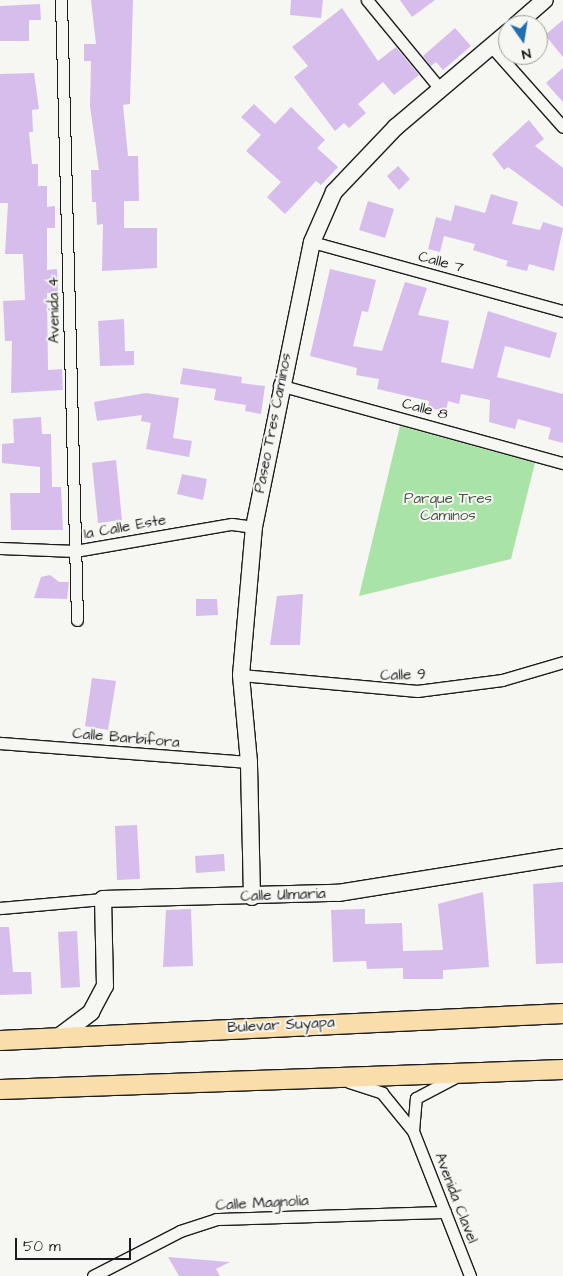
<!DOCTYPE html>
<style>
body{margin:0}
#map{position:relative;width:563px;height:1276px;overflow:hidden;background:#f6f6f2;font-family:"Architects Daughter",sans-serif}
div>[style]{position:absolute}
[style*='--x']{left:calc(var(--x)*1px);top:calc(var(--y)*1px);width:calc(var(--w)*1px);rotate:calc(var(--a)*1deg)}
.green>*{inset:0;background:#a9e3a7}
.building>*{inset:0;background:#d6bdec}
.roads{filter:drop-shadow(1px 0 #1c1c1c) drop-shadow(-1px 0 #1c1c1c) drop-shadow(0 1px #1c1c1c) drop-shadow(0 -1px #1c1c1c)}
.street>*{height:11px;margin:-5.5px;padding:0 5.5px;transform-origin:5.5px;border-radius:5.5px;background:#f6f6f2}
.secondary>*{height:16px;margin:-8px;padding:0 8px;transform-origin:8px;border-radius:8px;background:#f6f6f2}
.primary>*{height:19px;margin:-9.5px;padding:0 9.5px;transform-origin:9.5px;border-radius:9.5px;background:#f9deab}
span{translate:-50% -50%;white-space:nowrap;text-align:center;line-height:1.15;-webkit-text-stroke:4px #f6f6f2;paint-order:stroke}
.street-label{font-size:15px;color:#1c1c1c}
.park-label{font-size:15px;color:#465846}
.north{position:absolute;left:498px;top:15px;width:50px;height:50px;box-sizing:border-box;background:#f6f6f2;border:1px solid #9f9f9c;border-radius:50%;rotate:167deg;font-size:14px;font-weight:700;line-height:20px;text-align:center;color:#1c1c1c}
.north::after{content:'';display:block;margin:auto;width:18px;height:22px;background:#1f6fb2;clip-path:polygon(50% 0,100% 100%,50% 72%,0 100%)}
.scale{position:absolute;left:15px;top:1238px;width:116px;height:22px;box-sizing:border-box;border:2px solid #1c1c1c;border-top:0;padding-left:6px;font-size:15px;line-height:18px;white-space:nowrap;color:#1c1c1c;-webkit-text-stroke:4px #f6f6f2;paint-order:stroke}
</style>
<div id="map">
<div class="green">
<div style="clip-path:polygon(400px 426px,535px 463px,511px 559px,359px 596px)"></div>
</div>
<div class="building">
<div style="clip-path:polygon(91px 0,133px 0,130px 104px,123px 105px,128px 156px,138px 156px,139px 201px,124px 201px,124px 228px,157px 228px,157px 268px,102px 271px,103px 224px,97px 225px,96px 202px,92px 202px,91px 170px,99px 170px,90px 106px,91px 61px,84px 61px,84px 44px,96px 44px)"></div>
<div style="clip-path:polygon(291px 0,323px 0,321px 18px,290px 15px)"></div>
<div style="clip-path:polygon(400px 0,435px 0,412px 17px)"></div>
<div style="clip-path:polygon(40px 4px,41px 20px,29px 20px,29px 41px,0 41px,0 6px)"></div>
<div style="clip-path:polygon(342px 8px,378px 61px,396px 47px,419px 75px,394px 95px,383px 82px,358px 104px,366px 113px,349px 128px,344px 123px,335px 131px,294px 77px,308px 66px,292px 47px)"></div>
<div style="clip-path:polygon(563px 20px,563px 57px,545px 35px)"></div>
<div style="clip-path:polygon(455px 28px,471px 46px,443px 70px,436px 62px,431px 66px,423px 56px)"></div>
<div style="clip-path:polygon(563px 68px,563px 102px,546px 83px)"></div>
<div style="clip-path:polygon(34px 73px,39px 109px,32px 110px,33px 132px,29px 132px,32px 164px,38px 164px,38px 186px,47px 186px,47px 207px,55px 206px,55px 228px,47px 228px,47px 270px,57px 269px,58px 293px,47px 293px,48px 370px,62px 369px,63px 390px,11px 393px,12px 341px,5px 341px,3px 301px,25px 300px,23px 254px,5px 254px,8px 203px,0 203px,0 74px)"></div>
<div style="clip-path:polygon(254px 104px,275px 124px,291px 107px,325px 140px,317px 148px,338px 167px,321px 185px,316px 181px,285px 214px,267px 197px,281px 182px,246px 151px,261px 135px,241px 117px)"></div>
<div style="clip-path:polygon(529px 120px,544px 139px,535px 146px,563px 168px,563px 207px,508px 167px,504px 170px,492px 154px)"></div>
<div style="clip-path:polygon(398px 166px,410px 179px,399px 190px,387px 176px)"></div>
<div style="clip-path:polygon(491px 194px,518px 202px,512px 224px,540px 230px,543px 222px,563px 228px,554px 271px,529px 264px,527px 271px,506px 266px,508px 261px,473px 250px,475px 244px,444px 236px,440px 252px,428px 249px,436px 217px,451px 221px,455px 205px,485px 213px)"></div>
<div style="clip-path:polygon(368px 201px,394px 209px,385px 238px,359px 230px)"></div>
<div style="clip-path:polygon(330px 269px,376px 280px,368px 312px,362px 311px,353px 346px,382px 351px,405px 282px,427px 288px,418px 315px,449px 321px,441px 362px,473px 369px,488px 311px,557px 333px,550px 358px,505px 346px,497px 377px,563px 394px,563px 443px,548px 439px,551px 428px,518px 419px,515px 429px,489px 422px,490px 400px,461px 394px,459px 404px,448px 401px,446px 411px,428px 408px,429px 401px,377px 389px,379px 379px,356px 375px,357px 368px,310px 356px)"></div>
<div style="clip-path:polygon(124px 319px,125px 351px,134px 351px,134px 365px,100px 366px,98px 321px)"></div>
<div style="clip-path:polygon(183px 368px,242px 377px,241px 383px,265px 386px,261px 414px,245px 411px,246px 405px,214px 400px,216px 389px,180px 384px)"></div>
<div style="clip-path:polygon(146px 393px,179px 398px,173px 438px,192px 441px,189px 457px,146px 449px,151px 423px,141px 421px,142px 415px,97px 421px,94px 402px)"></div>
<div style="clip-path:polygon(41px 417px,42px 434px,51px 434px,52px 487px,61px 487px,63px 530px,11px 530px,10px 493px,40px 493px,40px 467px,2px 463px,2px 444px,14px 443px,13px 419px)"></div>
<div style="clip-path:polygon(116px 460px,122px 520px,98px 523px,92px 463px)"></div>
<div style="clip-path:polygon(182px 474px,207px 479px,203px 500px,177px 494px)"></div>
<div style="clip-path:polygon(50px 575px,59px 582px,69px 582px,67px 599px,34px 598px,41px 577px)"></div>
<div style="clip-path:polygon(303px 594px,300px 645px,270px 645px,277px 596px)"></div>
<div style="clip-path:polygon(196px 599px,217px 599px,218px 615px,196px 616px)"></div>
<div style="clip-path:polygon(92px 678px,116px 681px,108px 730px,85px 726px)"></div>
<div style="clip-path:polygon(137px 825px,140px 879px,117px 880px,115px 826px)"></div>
<div style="clip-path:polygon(224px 854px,225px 871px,196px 873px,195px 856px)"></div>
<div style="clip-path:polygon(563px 882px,563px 963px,536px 964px,533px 884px)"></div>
<div style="clip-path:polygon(483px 892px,489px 967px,443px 970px,443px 979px,403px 979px,403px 968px,367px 969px,366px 961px,333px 962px,331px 910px,365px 909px,365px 924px,402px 923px,403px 951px,443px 950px,438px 904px)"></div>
<div style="clip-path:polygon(191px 909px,193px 966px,163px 967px,166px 910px)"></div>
<div style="clip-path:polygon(0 927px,9px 927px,13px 972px,31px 972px,32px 994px,0 995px)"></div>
<div style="clip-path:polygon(77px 931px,80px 987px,61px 988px,58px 932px)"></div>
<div style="clip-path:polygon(168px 1257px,230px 1262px,216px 1269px,220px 1276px,179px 1276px)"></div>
</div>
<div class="roads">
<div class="street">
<div style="--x:61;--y:0;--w:620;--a:88.52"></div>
<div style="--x:367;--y:0;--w:115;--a:50.6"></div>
<div style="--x:491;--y:46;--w:108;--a:48.4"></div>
<div style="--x:312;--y:242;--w:260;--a:15.4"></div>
<div style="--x:279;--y:385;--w:295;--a:15.4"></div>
<div style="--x:0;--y:548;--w:75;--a:2.3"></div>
<div style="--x:75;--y:551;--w:159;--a:-9.8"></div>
<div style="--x:232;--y:524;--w:22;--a:8"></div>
<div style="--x:241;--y:675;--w:177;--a:5.2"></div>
<div style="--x:417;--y:691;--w:86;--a:-7.4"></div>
<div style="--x:502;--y:680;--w:64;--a:-16.4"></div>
<div style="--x:0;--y:743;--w:250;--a:4.4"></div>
<div style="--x:0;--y:908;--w:103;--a:-5"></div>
<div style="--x:349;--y:1082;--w:35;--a:18"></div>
<div style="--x:382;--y:1093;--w:49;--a:50.8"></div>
<div style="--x:413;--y:1131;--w:33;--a:-85"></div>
<div style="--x:416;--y:1098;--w:43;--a:-27.8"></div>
<div style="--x:413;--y:1131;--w:156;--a:68.5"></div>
<div style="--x:93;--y:1276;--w:98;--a:-27.3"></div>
<div style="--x:180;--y:1231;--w:38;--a:-18"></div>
<div style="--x:216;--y:1219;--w:229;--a:-1.8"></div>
</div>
<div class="secondary">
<div style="--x:516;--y:25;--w:38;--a:-41"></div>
<div style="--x:252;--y:897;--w:135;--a:-91.3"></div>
<div style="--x:249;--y:762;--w:87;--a:-95.3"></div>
<div style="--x:241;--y:675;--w:149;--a:-85"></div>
<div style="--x:254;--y:527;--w:291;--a:-78.5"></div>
<div style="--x:312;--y:242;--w:55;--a:-66.3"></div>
<div style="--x:334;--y:192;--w:90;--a:-46.4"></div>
<div style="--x:396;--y:127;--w:147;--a:-40.3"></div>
<div style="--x:61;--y:1035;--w:38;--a:-37"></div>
<div style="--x:91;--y:1012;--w:30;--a:-62"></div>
<div style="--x:105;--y:986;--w:87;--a:-91.3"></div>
<div style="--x:103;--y:899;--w:235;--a:-1.5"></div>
<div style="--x:338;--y:893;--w:228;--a:-9.1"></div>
</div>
<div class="primary">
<div style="--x:0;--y:1040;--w:564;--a:-2.75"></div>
<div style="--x:0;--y:1089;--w:563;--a:-2.03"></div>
</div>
</div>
<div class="street-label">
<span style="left:441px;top:262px;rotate:15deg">Calle 7</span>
<span style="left:54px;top:310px;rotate:-91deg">Avenida 4</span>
<span style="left:425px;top:409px;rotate:15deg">Calle 8</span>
<span style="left:273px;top:423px;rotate:-79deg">Paseo Tres Caminos</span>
<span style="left:125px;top:527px;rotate:-10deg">1a Calle Este</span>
<span style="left:403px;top:675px;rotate:-1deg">Calle 9</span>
<span style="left:126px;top:738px;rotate:5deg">Calle Barbifora</span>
<span style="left:283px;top:895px;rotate:-2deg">Calle Ulmaria</span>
<span style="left:281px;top:1025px;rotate:-3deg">Bulevar Suyapa</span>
<span style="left:456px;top:1198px;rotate:69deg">Avenida Clavel</span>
<span style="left:262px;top:1203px;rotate:-3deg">Calle Magnolia</span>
</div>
<div class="park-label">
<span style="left:448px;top:507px">Parque Tres<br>Caminos</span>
</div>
<div class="north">N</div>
<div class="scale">50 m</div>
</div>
